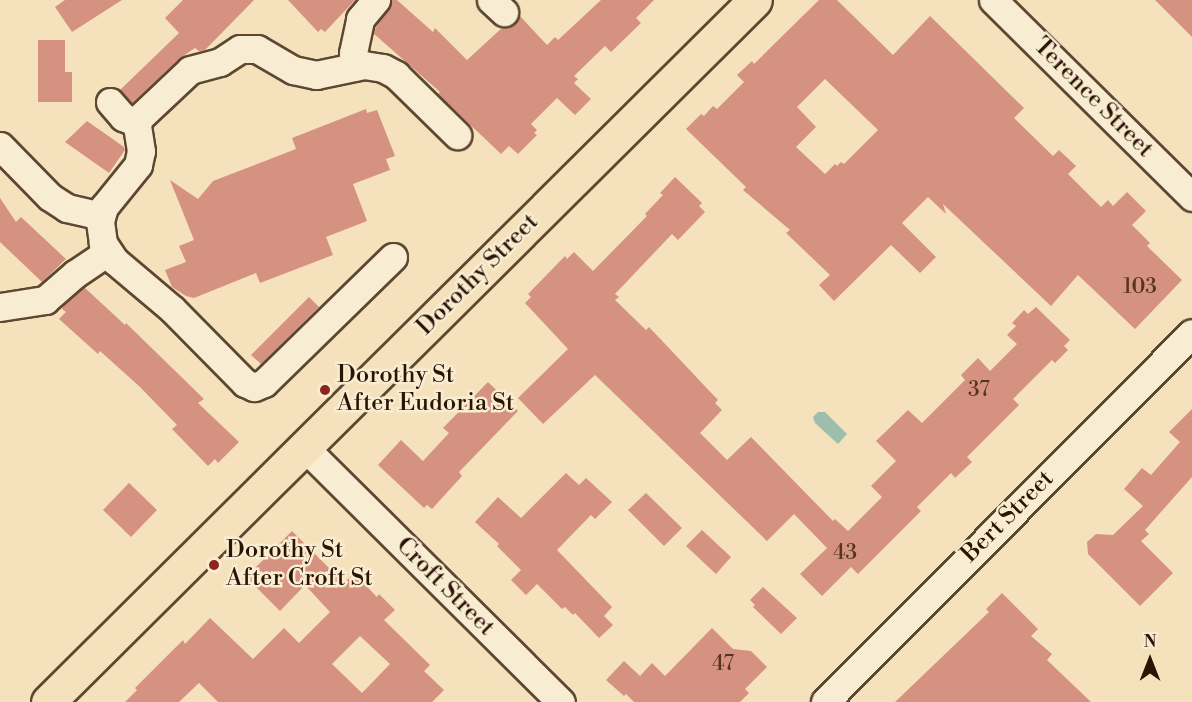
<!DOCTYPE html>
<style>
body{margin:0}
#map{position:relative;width:1192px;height:702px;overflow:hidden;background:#f5e1bb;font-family:"Libre Bodoni",serif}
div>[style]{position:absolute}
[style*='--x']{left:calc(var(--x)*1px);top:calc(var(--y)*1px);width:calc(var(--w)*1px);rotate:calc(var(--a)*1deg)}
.water>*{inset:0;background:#9dbead}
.building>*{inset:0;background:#d69281}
.roads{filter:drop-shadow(2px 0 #5e4731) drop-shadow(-2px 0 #5e4731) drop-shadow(0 2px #5e4731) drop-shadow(0 -2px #5e4731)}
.minor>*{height:27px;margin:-13.5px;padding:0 13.5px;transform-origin:13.5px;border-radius:13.5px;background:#f8ecd3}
.major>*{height:33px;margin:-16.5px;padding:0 16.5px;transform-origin:16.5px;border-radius:16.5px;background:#f5e1bb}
.dots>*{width:16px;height:16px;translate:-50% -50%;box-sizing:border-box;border:3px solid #f8ecd3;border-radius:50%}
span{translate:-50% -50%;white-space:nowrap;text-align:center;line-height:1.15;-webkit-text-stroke:5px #f8ecd3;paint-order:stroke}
.number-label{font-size:21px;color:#563422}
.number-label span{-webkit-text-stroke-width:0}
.street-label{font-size:24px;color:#2c1403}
.poi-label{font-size:24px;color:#2c1403}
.left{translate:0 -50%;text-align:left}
.north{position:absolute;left:1120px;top:630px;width:60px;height:60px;-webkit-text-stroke:4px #f8ecd3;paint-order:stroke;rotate:0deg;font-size:16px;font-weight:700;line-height:24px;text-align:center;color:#2c1403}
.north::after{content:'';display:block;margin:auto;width:21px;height:27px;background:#2c1403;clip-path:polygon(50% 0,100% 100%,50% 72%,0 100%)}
</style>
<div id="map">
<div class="water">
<div style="clip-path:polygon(818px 412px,825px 412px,847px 434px,838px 444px,815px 423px,813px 417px)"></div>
</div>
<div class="building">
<div style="clip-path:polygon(65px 0,122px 0,72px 32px,55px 7px)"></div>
<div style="clip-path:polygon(183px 0,254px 0,205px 50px,199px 51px,195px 48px,179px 59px,132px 103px,120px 90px,179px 33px,165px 18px)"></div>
<div style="clip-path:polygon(288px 0,355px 0,325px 32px,321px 29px,318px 32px)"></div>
<div style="clip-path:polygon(391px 0,397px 0,433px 32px,435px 28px,467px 60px,503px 27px,515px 23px,519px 15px,547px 45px,555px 37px,558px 40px,601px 0,654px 0,636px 18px,641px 23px,611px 52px,605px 46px,574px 76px,578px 79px,574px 83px,591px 99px,575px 115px,557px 98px,531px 124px,537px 130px,534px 133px,537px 135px,518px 154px,509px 146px,501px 154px,438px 94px,440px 92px,373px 33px)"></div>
<div style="clip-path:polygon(evenodd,819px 0,837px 0,893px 55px,930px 16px,1024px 108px,1014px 118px,1053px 156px,1059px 150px,1076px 166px,1068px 174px,1101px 207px,1108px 200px,1113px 206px,1127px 192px,1146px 211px,1132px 225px,1150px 243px,1147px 246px,1182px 280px,1135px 329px,1078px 275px,1051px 306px,943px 204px,946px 214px,928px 197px,902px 223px,936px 257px,920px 273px,891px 245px,834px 301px,819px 285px,830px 275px,786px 233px,790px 230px,743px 190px,746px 187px,686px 129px,701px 114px,704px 116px,713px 106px,717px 109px,744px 82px,737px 75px,752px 61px,754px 64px,819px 0,825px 79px,878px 130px,844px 164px,841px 162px,837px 166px,835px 164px,825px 174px,796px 147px,816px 127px,797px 107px,825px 79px)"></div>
<div style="clip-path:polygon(1155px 0,1192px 0,1192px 37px)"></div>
<div style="clip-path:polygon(38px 40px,65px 40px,65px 72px,72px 72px,72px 102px,38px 102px)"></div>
<div style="clip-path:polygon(366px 109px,367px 113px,377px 110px,395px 156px,386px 159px,390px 170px,353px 184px,367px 221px,326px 237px,333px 255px,260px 283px,256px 273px,194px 298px,186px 296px,172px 287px,165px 270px,186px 262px,179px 246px,194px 240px,170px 180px,198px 199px,213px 181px,296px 149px,292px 138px)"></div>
<div style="clip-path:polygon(87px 121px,124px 147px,125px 150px,109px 173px,65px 142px)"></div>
<div style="clip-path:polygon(675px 177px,702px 203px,699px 206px,705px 212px,678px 240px,672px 234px,615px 294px,619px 297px,615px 300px,646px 330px,649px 327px,718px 400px,715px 403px,722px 410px,700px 433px,727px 460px,751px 437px,833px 521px,835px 519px,848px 531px,882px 497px,871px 486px,896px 461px,876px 441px,908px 410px,922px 423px,965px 380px,961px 375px,978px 358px,990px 371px,1017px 344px,1007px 335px,1016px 326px,1012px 323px,1024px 310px,1028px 314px,1036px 307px,1070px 340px,1064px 346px,1068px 350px,1055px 363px,1052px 360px,1013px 399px,1019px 405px,967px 457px,972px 462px,955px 478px,951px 473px,917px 507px,921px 511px,858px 574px,851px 567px,822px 596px,800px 574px,827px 548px,794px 514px,767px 541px,595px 375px,543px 424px,518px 398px,568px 349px,525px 303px,531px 297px,528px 294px,565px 256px,567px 259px,574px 252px,593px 271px,647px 216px,645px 214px,663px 195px,660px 193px)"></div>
<div style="clip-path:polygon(0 198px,16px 222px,21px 217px,66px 259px,42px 282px,0 242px)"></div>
<div style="clip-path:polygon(84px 287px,125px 325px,126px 323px,204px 399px,198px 403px,239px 442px,218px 463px,215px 459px,208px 466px,172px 429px,177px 425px,139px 386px,100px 351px,98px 354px,59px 319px,66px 312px,62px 309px,65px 304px)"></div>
<div style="clip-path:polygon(309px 297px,319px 307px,261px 364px,251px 355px)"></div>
<div style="clip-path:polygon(488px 382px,518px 411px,459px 472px,462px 476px,432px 509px,427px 505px,424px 508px,378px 465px,401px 440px,423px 461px,449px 433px,443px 428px)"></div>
<div style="clip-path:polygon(1192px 409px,1192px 477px,1145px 530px,1149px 534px,1141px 541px,1173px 573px,1140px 606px,1088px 554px,1087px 542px,1096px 534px,1113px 535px,1143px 506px,1124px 489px,1142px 468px,1151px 475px,1180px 442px,1169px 432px)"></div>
<div style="clip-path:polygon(566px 473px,579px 485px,586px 478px,612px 502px,595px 519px,591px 515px,557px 550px,612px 607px,604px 616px,613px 625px,599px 638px,575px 613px,573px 615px,565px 607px,562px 609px,537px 584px,526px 595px,511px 580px,521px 570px,497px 546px,499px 544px,475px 522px,498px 497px,521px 518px)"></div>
<div style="clip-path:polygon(129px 483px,157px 510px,131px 537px,103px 510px)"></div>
<div style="clip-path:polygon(646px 493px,682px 528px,664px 546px,628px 510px)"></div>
<div style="clip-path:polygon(702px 530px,731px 557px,716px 574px,686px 546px)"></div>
<div style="clip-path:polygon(evenodd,292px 531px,344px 583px,354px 573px,377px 597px,379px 594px,395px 610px,384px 620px,430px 665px,424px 671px,444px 690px,432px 702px,218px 702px,199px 683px,179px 702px,125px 702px,137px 690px,135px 688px,183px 640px,185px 644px,210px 618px,253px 659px,284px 628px,299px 643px,330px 612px,305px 585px,280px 611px,246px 577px,292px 531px,360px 636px,390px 664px,362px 693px,332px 664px,360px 636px)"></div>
<div style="clip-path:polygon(763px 587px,797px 618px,781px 634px,753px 607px,755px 605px,750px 600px)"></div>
<div style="clip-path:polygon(1002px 593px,1038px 629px,1031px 636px,1052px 654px,1047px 660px,1091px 702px,895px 702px,989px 612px,986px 609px)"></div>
<div style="clip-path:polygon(712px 628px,733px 649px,751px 651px,767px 667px,745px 689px,749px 693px,740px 702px,634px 702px,626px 694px,624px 696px,606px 680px,624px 661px,640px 676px,652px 663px,665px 676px)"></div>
</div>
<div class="roads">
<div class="minor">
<div style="--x:491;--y:0;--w:18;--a:43"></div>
<div style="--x:993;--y:0;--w:280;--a:44.7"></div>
<div style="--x:354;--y:67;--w:14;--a:-94"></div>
<div style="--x:353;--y:53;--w:35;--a:-78"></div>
<div style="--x:360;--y:19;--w:25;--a:-50"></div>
<div style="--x:110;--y:102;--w:20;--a:49"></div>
<div style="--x:123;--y:117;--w:15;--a:23"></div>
<div style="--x:0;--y:146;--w:71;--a:45.6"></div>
<div style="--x:50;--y:197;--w:20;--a:33"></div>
<div style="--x:67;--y:208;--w:35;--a:13"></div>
<div style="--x:393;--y:257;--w:180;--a:135.7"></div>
<div style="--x:264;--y:383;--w:11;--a:158"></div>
<div style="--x:254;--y:387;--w:10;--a:-156"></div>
<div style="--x:245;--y:383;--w:104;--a:-134.6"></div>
<div style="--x:172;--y:309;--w:75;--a:-139.9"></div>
<div style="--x:115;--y:261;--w:22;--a:-124"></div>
<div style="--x:103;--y:243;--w:22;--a:-98"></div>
<div style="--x:100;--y:221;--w:15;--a:-74"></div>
<div style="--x:104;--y:207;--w:54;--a:-51"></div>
<div style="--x:138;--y:165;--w:14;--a:-78"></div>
<div style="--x:141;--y:151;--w:24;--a:-99"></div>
<div style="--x:137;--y:127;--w:8;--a:-83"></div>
<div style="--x:138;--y:119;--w:71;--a:-43.3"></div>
<div style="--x:190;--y:70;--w:31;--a:-15"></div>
<div style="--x:220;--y:62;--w:24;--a:-33"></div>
<div style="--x:240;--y:49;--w:17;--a:0"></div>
<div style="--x:257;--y:49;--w:42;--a:30.3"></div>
<div style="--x:293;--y:70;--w:24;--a:12"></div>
<div style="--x:316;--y:75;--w:49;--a:-11.8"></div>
<div style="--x:364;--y:65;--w:19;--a:9"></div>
<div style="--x:383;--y:68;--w:15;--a:28"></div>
<div style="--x:396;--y:75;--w:86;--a:44.5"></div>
<div style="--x:0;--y:307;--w:46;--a:-8.8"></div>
<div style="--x:45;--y:300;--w:40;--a:-41"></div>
<div style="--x:75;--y:274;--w:40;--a:-34"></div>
<div style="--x:304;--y:447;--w:362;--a:44.8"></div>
<div style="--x:825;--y:702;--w:520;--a:-45.16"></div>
</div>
<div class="major">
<div style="--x:48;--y:702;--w:996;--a:-44.8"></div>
</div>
</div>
<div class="dots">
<div style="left:325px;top:390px;background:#8f2418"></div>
<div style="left:214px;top:565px;background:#8f2418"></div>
</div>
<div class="number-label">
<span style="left:1140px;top:287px">103</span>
<span style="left:979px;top:390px">37</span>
<span style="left:845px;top:553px">43</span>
<span style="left:723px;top:664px">47</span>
</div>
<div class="street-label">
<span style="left:1093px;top:98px;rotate:45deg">Terence Street</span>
<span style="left:478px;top:275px;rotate:-45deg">Dorothy Street</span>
<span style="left:1008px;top:517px;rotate:-45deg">Bert Street</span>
<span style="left:445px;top:587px;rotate:45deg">Croft Street</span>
</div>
<div class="poi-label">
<span class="left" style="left:337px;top:390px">Dorothy St<br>After Eudoria St</span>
<span class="left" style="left:226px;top:565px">Dorothy St<br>After Croft St</span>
</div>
<div class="north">N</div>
</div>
